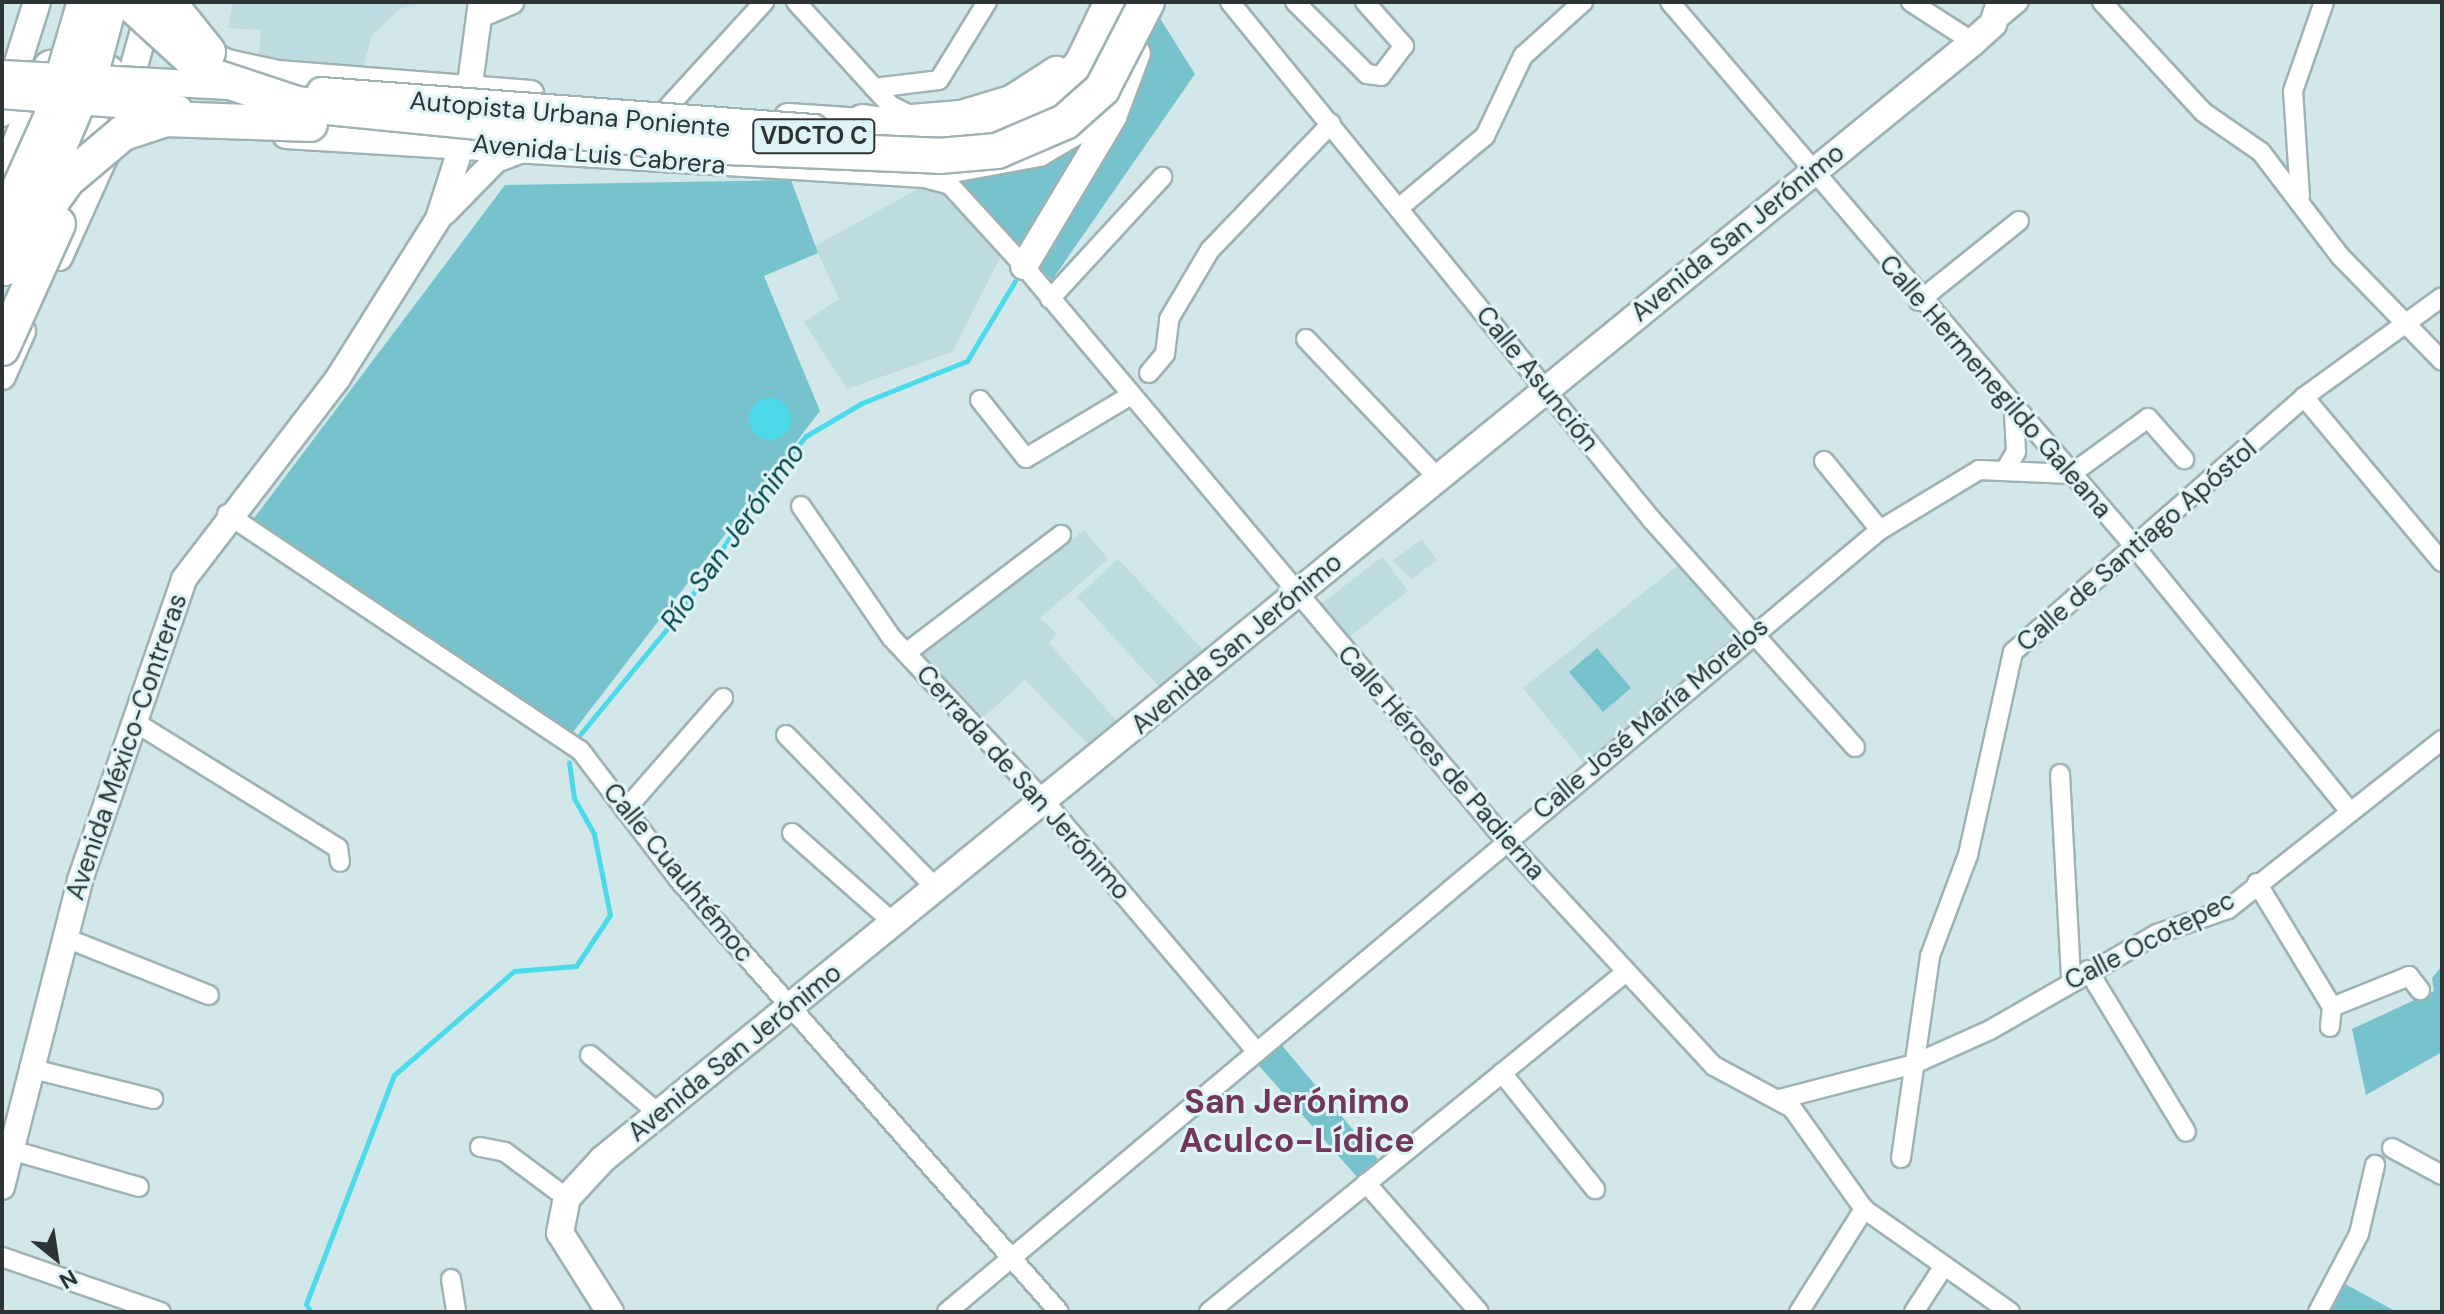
<!DOCTYPE html>
<meta charset="utf-8">
<style>
body{margin:0}
#map{position:relative;width:2444px;height:1314px;overflow:hidden;background:#d2e7e9;font-family:"DM Sans",sans-serif}
div>[style]{position:absolute}
[style*='--x']{left:calc(var(--x)*1px);top:calc(var(--y)*1px);width:calc(var(--w)*1px);rotate:calc(var(--a)*1deg)}
.built>*{inset:0;background:#bedbdf}
.green>*{inset:0;background:#77c3cd}
.water>*{inset:0;background:#4cdaeb}
.round{border-radius:50%}
.stream>*{height:5px;margin:-2.5px;padding:0 2.5px;transform-origin:2.5px;border-radius:2.5px;background:#4cdaeb}
.roads{filter:drop-shadow(2px 0 #9eb2b4) drop-shadow(-2px 0 #9eb2b4) drop-shadow(0 2px #9eb2b4) drop-shadow(0 -2px #9eb2b4)}
.minor>*{height:18px;margin:-9px;padding:0 9px;transform-origin:9px;border-radius:9px;background:#fff}
.tertiary>*{height:24px;margin:-12px;padding:0 12px;transform-origin:12px;border-radius:12px;background:#fff}
.secondary>*{height:26px;margin:-13px;padding:0 13px;transform-origin:13px;border-radius:13px;background:#fff}
.motorway>*{height:34px;margin:-17px;padding:0 17px;transform-origin:17px;border-radius:17px;background:#fff}
.bridges{filter:drop-shadow(2px 0 #9eb2b4) drop-shadow(-2px 0 #9eb2b4) drop-shadow(0 2px #9eb2b4) drop-shadow(0 -2px #9eb2b4)}
.secondary-bridge>*{height:26px;margin:-13px;padding:0 13px;transform-origin:13px;border-radius:13px;background:#fff}
.motorway-bridge>*{height:34px;margin:-17px;padding:0 17px;transform-origin:17px;border-radius:17px;background:#fff}
span{translate:-50% -50%;white-space:nowrap;text-align:center;line-height:1.15;-webkit-text-stroke:6px #dff4f7;paint-order:stroke}
.shield-label span{padding:2px 6px;background:#dff4f7;border:2px solid;border-radius:6px;-webkit-text-stroke-width:0}
.shield-label{font-size:24px;color:#2c3435;font-weight:700}
.street-label{font-size:26px;color:#2c3435}
.water-label{font-size:28px;color:#03464d;font-style:italic}
.district-label{font-size:34px;color:#72355b;font-weight:700}
.frame{position:absolute;inset:0;border:4px solid #2c3435;pointer-events:none}
.north{position:absolute;left:16px;top:1218px;width:80px;height:80px;-webkit-text-stroke:6px #dff4f7;paint-order:stroke;rotate:150deg;font-size:22px;font-weight:700;line-height:32px;text-align:center;color:#2c3435}
.north::after{content:'';display:block;margin:auto;width:28px;height:36px;background:#2c3435;clip-path:polygon(50% 0,100% 100%,50% 72%,0 100%)}
</style>
<div id="map">
<div class="built">
<div style="clip-path:polygon(233px 2px,432px 2px,401px 8px,372px 35px,362px 71px,258px 66px,261px 30px,228px 28px)"></div>
<div style="clip-path:polygon(934px 180px,1000px 258px,952px 352px,847px 389px,804px 322px,839px 299px,815px 246px)"></div>
<div style="clip-path:polygon(1084px 530px,1108px 559px,1040px 618px,1057px 634px,1049px 643px,1120px 725px,1093px 749px,1025px 680px,978px 722px,918px 660px,997px 587px,1037px 569px)"></div>
<div style="clip-path:polygon(1422px 539px,1437px 560px,1412px 579px,1392px 561px)"></div>
<div style="clip-path:polygon(1382px 557px,1408px 591px,1348px 638px,1321px 604px)"></div>
<div style="clip-path:polygon(1118px 559px,1205px 652px,1163px 691px,1077px 597px)"></div>
<div style="clip-path:polygon(1682px 562px,1744px 633px,1585px 764px,1523px 688px)"></div>
</div>
<div class="green">
<div style="clip-path:polygon(1156px 12px,1195px 74px,1052px 280px,951px 184px,920px 176px)"></div>
<div style="clip-path:polygon(791px 180px,818px 253px,764px 276px,820px 411px,570px 736px,252px 521px,505px 185px)"></div>
<div style="clip-path:polygon(1597px 648px,1631px 688px,1603px 712px,1569px 672px)"></div>
<div style="clip-path:polygon(2442px 966px,2442px 1052px,2366px 1095px,2352px 1029px,2434px 991px,2432px 978px)"></div>
<div style="clip-path:polygon(1269px 1030px,1382px 1164px,1357px 1177px,1246px 1051px)"></div>
<div style="clip-path:polygon(2345px 1284px,2397px 1312px,2324px 1312px)"></div>
</div>
<div class="water">
<div class="round" style="left:749px;top:398px;width:42px;height:42px"></div>
</div>
<div class="stream">
<div style="--x:578;--y:737;--w:166;--a:-50.6"></div>
<div style="--x:683;--y:609;--w:145;--a:-56.9"></div>
<div style="--x:762;--y:488;--w:68;--a:-49.8"></div>
<div style="--x:806;--y:436;--w:65;--a:-30.5"></div>
<div style="--x:862;--y:403;--w:113;--a:-21.8"></div>
<div style="--x:967;--y:361;--w:93;--a:-59"></div>
<div style="--x:311;--y:1312;--w:9;--a:-122"></div>
<div style="--x:306;--y:1304;--w:245;--a:-69"></div>
<div style="--x:394;--y:1075;--w:159;--a:-40.9"></div>
<div style="--x:514;--y:971;--w:62;--a:-4.6"></div>
<div style="--x:576;--y:966;--w:61;--a:-56.3"></div>
<div style="--x:610;--y:915;--w:83;--a:-101.2"></div>
<div style="--x:594;--y:834;--w:41;--a:-119.1"></div>
<div style="--x:574;--y:798;--w:36;--a:-98"></div>
</div>
<div class="roads">
<div class="minor">
<div style="--x:796;--y:2;--w:139;--a:47.6"></div>
<div style="--x:890;--y:105;--w:20;--a:27"></div>
<div style="--x:1230;--y:2;--w:667;--a:50.84"></div>
<div style="--x:1651;--y:519;--w:306;--a:48.2"></div>
<div style="--x:1295;--y:2;--w:102;--a:45"></div>
<div style="--x:1367;--y:74;--w:14;--a:8"></div>
<div style="--x:1381;--y:76;--w:38;--a:-53"></div>
<div style="--x:1404;--y:46;--w:59;--a:-131.6"></div>
<div style="--x:1670;--y:2;--w:716;--a:49.53"></div>
<div style="--x:2135;--y:547;--w:339;--a:50.9"></div>
<div style="--x:1911;--y:2;--w:74;--a:32.8"></div>
<div style="--x:2102;--y:2;--w:149;--a:47.4"></div>
<div style="--x:2203;--y:112;--w:70;--a:34.6"></div>
<div style="--x:2261;--y:152;--w:131;--a:52.8"></div>
<div style="--x:2340;--y:256;--w:146;--a:45.8"></div>
<div style="--x:1995;--y:22;--w:31;--a:-40"></div>
<div style="--x:874;--y:88;--w:65;--a:-7"></div>
<div style="--x:939;--y:80;--w:92;--a:-58.4"></div>
<div style="--x:667;--y:108;--w:144;--a:-47.5"></div>
<div style="--x:921;--y:177;--w:30;--a:15"></div>
<div style="--x:950;--y:185;--w:110;--a:47.6"></div>
<div style="--x:1024;--y:266;--w:752;--a:50.02"></div>
<div style="--x:1507;--y:842;--w:305;--a:47.3"></div>
<div style="--x:1714;--y:1066;--w:89;--a:28.3"></div>
<div style="--x:1792;--y:1108;--w:124;--a:54.5"></div>
<div style="--x:1864;--y:1209;--w:179;--a:35.2"></div>
<div style="--x:2300;--y:196;--w:105;--a:-93.8"></div>
<div style="--x:2293;--y:91;--w:94;--a:-70.8"></div>
<div style="--x:1400;--y:207;--w:111;--a:-39.9"></div>
<div style="--x:1485;--y:136;--w:89;--a:-64.6"></div>
<div style="--x:1523;--y:56;--w:81;--a:-42"></div>
<div style="--x:1050;--y:299;--w:166;--a:-47.4"></div>
<div style="--x:1919;--y:301;--w:128;--a:-38.7"></div>
<div style="--x:1306;--y:339;--w:192;--a:46.5"></div>
<div style="--x:1149;--y:373;--w:25;--a:-50"></div>
<div style="--x:1165;--y:354;--w:35;--a:-83"></div>
<div style="--x:1169;--y:319;--w:80;--a:-59.3"></div>
<div style="--x:1210;--y:250;--w:175;--a:-46.2"></div>
<div style="--x:2304;--y:397;--w:215;--a:50.1"></div>
<div style="--x:980;--y:400;--w:74;--a:51.6"></div>
<div style="--x:1026;--y:458;--w:119;--a:-30.9"></div>
<div style="--x:1824;--y:461;--w:89;--a:50.9"></div>
<div style="--x:2007;--y:467;--w:17;--a:-59"></div>
<div style="--x:2016;--y:452;--w:40;--a:-92.9"></div>
<div style="--x:2071;--y:474;--w:95;--a:-36"></div>
<div style="--x:2148;--y:418;--w:55;--a:48.7"></div>
<div style="--x:801;--y:506;--w:159;--a:55.5"></div>
<div style="--x:891;--y:637;--w:226;--a:47"></div>
<div style="--x:1045;--y:802;--w:326;--a:49.7"></div>
<div style="--x:227;--y:514;--w:425;--a:33.8"></div>
<div style="--x:580;--y:750;--w:163;--a:52.7"></div>
<div style="--x:679;--y:880;--w:575;--a:48.66"></div>
<div style="--x:906;--y:653;--w:195;--a:-37.3"></div>
<div style="--x:133;--y:721;--w:241;--a:31.8"></div>
<div style="--x:338;--y:848;--w:14;--a:82"></div>
<div style="--x:786;--y:735;--w:216;--a:45.6"></div>
<div style="--x:2060;--y:774;--w:205;--a:86.9"></div>
<div style="--x:625;--y:810;--w:149;--a:-48.8"></div>
<div style="--x:792;--y:833;--w:137;--a:41.5"></div>
<div style="--x:2257;--y:883;--w:145;--a:58.8"></div>
<div style="--x:2332;--y:1007;--w:20;--a:96"></div>
<div style="--x:63;--y:937;--w:157;--a:21.7"></div>
<div style="--x:2088;--y:970;--w:189;--a:58.8"></div>
<div style="--x:2332;--y:1007;--w:83;--a:-21.9"></div>
<div style="--x:2409;--y:976;--w:18;--a:52"></div>
<div style="--x:590;--y:1055;--w:89;--a:40.5"></div>
<div style="--x:29;--y:1068;--w:128;--a:14"></div>
<div style="--x:1502;--y:1073;--w:149;--a:51.3"></div>
<div style="--x:1780;--y:1099;--w:138;--a:-14.6"></div>
<div style="--x:1914;--y:1064;--w:83;--a:-24.1"></div>
<div style="--x:1990;--y:1030;--w:193;--a:-29.9"></div>
<div style="--x:2157;--y:934;--w:75;--a:-19.4"></div>
<div style="--x:2228;--y:909;--w:273;--a:-38.3"></div>
<div style="--x:480;--y:1147;--w:25;--a:11"></div>
<div style="--x:505;--y:1152;--w:77;--a:36.6"></div>
<div style="--x:2392;--y:1148;--w:57;--a:28.4"></div>
<div style="--x:11;--y:1150;--w:133;--a:16.1"></div>
<div style="--x:1901;--y:1158;--w:204;--a:-81.8"></div>
<div style="--x:1930;--y:956;--w:108;--a:-69.4"></div>
<div style="--x:1968;--y:855;--w:208;--a:-77.5"></div>
<div style="--x:2013;--y:652;--w:387;--a:-41.2"></div>
<div style="--x:2304;--y:397;--w:170;--a:-35.9"></div>
<div style="--x:1366;--y:1183;--w:171;--a:48.8"></div>
<div style="--x:2;--y:1257;--w:168;--a:19.1"></div>
<div style="--x:451;--y:1279;--w:33;--a:81"></div>
<div style="--x:947;--y:1312;--w:1217;--a:-39.97"></div>
<div style="--x:1880;--y:530;--w:116;--a:-31.2"></div>
<div style="--x:1979;--y:470;--w:92;--a:2.5"></div>
<div style="--x:1209;--y:1312;--w:538;--a:-39.19"></div>
<div style="--x:1799;--y:1312;--w:122;--a:-57.7"></div>
<div style="--x:1914;--y:1312;--w:51;--a:-56.9"></div>
<div style="--x:2318;--y:1312;--w:88;--a:-62.3"></div>
<div style="--x:2359;--y:1234;--w:71;--a:-76.9"></div>
</div>
<div class="tertiary">
<div style="--x:480;--y:15;--w:34;--a:-23"></div>
<div style="--x:445;--y:212;--w:73;--a:-45.6"></div>
<div style="--x:496;--y:160;--w:30;--a:-21"></div>
<div style="--x:2;--y:1187;--w:317;--a:-75.7"></div>
<div style="--x:80;--y:880;--w:318;--a:-70.9"></div>
<div style="--x:184;--y:579;--w:253;--a:-52.5"></div>
<div style="--x:338;--y:378;--w:188;--a:-57.8"></div>
<div style="--x:438;--y:219;--w:79;--a:-72.3"></div>
<div style="--x:462;--y:144;--w:143;--a:-82.4"></div>
</div>
<div class="secondary">
<div style="--x:191;--y:45;--w:40;--a:26.6"></div>
<div style="--x:227;--y:63;--w:52;--a:12.2"></div>
<div style="--x:278;--y:74;--w:253;--a:4.5"></div>
<div style="--x:124;--y:102;--w:101;--a:-74.4"></div>
<div style="--x:2;--y:113;--w:116;--a:-72.5"></div>
<div style="--x:788;--y:117;--w:75;--a:3.8"></div>
<div style="--x:863;--y:122;--w:98;--a:-4.7"></div>
<div style="--x:961;--y:114;--w:52;--a:-16.7"></div>
<div style="--x:1011;--y:99;--w:54;--a:-32.8"></div>
<div style="--x:286;--y:135;--w:640;--a:3.49"></div>
<div style="--x:925;--y:174;--w:116;--a:-10.4"></div>
<div style="--x:1039;--y:153;--w:56;--a:-30.3"></div>
<div style="--x:59;--y:257;--w:124;--a:-65.7"></div>
<div style="--x:1024;--y:266;--w:174;--a:-59.1"></div>
<div style="--x:1113;--y:117;--w:68;--a:-69.4"></div>
<div style="--x:2;--y:376;--w:49;--a:-66"></div>
<div style="--x:610;--y:1312;--w:93;--a:-122.3"></div>
<div style="--x:560;--y:1233;--w:36;--a:-79"></div>
<div style="--x:567;--y:1198;--w:53;--a:-47.3"></div>
<div style="--x:603;--y:1159;--w:1768;--a:-39.19"></div>
<div style="--x:1973;--y:42;--w:27;--a:-42"></div>
<div style="--x:1993;--y:24;--w:23;--a:-72"></div>
</div>
<div class="motorway">
<div style="--x:863;--y:122;--w:57;--a:9.1"></div>
<div style="--x:919;--y:131;--w:58;--a:-3"></div>
<div style="--x:977;--y:128;--w:60;--a:-19.3"></div>
<div style="--x:1034;--y:108;--w:63;--a:-41.8"></div>
<div style="--x:1081;--y:66;--w:71;--a:-64.2"></div>
<div style="--x:6;--y:178;--w:119;--a:-67.8"></div>
<div style="--x:66;--y:184;--w:119;--a:-69.9"></div>
</div>
</div>
<div class="bridges">
<div class="secondary-bridge">
<div style="--x:2;--y:74;--w:228;--a:3"></div>
<div style="--x:321;--y:91;--w:495;--a:4.3"></div>
<div style="--x:2;--y:95;--w:177;--a:4.5"></div>
</div>
<div class="motorway-bridge">
<div style="--x:129;--y:2;--w:108;--a:42.4"></div>
<div style="--x:209;--y:75;--w:93;--a:18.2"></div>
<div style="--x:297;--y:104;--w:433;--a:5.7"></div>
<div style="--x:728;--y:147;--w:211;--a:2.4"></div>
<div style="--x:939;--y:156;--w:58;--a:-4.9"></div>
<div style="--x:997;--y:151;--w:74;--a:-23.1"></div>
<div style="--x:1065;--y:122;--w:50;--a:-41.7"></div>
<div style="--x:1102;--y:89;--w:98;--a:-62.7"></div>
<div style="--x:168;--y:2;--w:64;--a:51.3"></div>
<div style="--x:37;--y:199;--w:141;--a:-67.1"></div>
<div style="--x:92;--y:69;--w:69;--a:-75"></div>
<div style="--x:2;--y:227;--w:120;--a:-65.8"></div>
<div style="--x:51;--y:118;--w:121;--a:-73.7"></div>
<div style="--x:5;--y:268;--w:108;--a:-54.8"></div>
<div style="--x:67;--y:180;--w:73;--a:-40"></div>
<div style="--x:123;--y:133;--w:45;--a:-18"></div>
<div style="--x:166;--y:119;--w:144;--a:2"></div>
<div style="--x:2;--y:348;--w:136;--a:-65.7"></div>
</div>
</div>
<div class="shield-label">
<span style="left:814px;top:136px">VDCTO C</span>
</div>
<div class="street-label">
<span style="left:570px;top:115px;rotate:5deg">Autopista Urbana Poniente</span>
<span style="left:599px;top:155px;rotate:5deg">Avenida Luis Cabrera</span>
<span style="left:1738px;top:233px;rotate:-39deg">Avenida San Jerónimo</span>
<span style="left:1537px;top:379px;rotate:51deg">Calle Asunción</span>
<span style="left:1995px;top:387px;rotate:49deg">Calle Hermenegildo Galeana</span>
<span style="left:2137px;top:546px;rotate:-41deg">Calle de Santiago Apóstol</span>
<span style="left:1237px;top:644px;rotate:-40deg">Avenida San Jerónimo</span>
<span style="left:1651px;top:719px;rotate:-40deg">Calle José María Morelos</span>
<span style="left:127px;top:747px;rotate:-71deg">Avenida México-Contreras</span>
<span style="left:1441px;top:763px;rotate:49deg">Calle Héroes de Padierna</span>
<span style="left:1023px;top:783px;rotate:48deg">Cerrada de San Jerónimo</span>
<span style="left:678px;top:873px;rotate:51deg">Calle Cuauhtémoc</span>
<span style="left:2150px;top:941px;rotate:-27deg">Calle Ocotepec</span>
<span style="left:735px;top:1053px;rotate:-39deg">Avenida San Jerónimo</span>
</div>
<div class="water-label">
<span style="left:733px;top:537px;rotate:-54deg">Río San Jerónimo</span>
</div>
<div class="district-label">
<span style="left:1297px;top:1121px">San Jerónimo<br>Aculco-Lídice</span>
</div>
<div class="frame"></div>
<div class="north">N</div>
</div>
